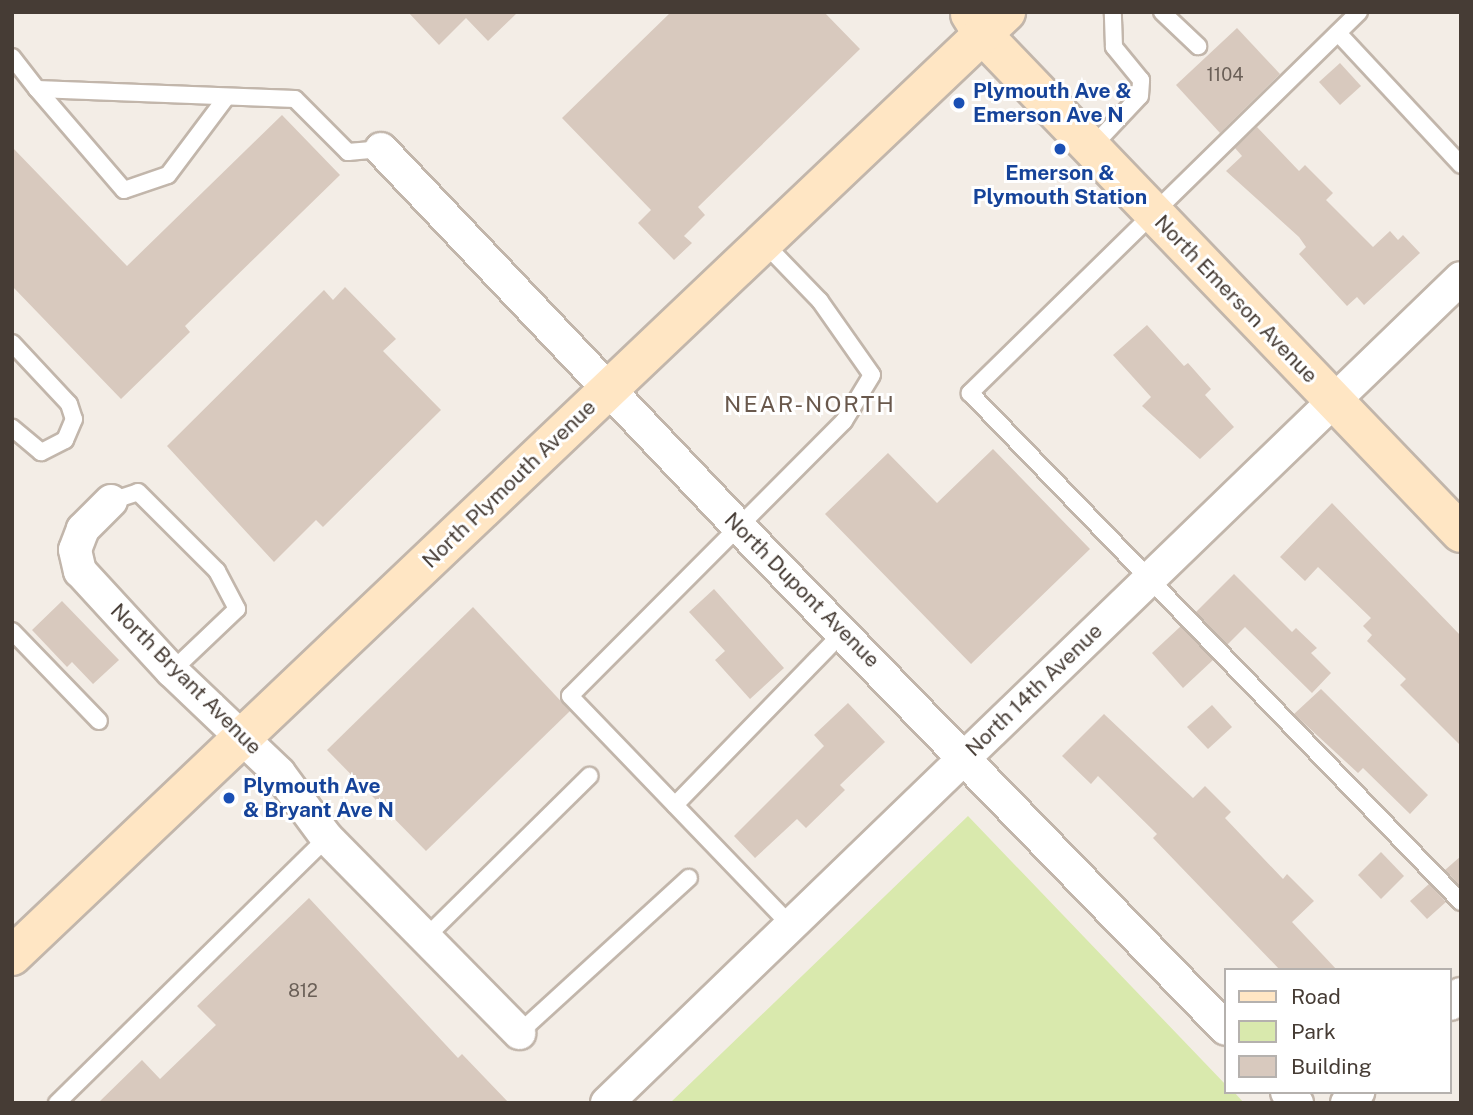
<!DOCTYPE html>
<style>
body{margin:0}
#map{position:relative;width:1473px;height:1115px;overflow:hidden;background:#f3ede6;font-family:"Public Sans",sans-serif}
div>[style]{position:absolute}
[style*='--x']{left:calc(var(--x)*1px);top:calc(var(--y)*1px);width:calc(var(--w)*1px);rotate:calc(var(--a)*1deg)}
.green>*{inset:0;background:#d9e9ad}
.building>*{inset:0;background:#d8c9be}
.roads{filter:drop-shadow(2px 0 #c2b6ab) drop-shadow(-2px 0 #c2b6ab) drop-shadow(0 2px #c2b6ab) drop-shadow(0 -2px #c2b6ab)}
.lane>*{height:16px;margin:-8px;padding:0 8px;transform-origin:8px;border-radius:8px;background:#fff}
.street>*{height:32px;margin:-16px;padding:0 16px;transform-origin:16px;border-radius:16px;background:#fff}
.secondary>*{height:38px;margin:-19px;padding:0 19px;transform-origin:19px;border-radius:19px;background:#ffe6c4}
.dots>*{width:19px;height:19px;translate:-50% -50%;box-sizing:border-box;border:4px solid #fff;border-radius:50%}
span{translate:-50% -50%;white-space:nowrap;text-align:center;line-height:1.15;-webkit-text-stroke:6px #fff;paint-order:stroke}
.number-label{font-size:18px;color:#6a5f57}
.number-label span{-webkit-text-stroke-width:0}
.transit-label{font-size:21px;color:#164399;font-weight:700}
.left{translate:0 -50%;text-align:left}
.street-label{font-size:21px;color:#463c35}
.neighbourhood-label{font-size:23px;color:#69584c;letter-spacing:2px}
.frame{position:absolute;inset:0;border:14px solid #463c35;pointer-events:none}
.legend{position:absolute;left:1224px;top:968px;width:228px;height:126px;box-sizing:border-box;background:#fff;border:2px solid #b5b1ae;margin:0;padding:9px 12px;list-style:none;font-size:21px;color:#463c35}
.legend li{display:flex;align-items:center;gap:14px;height:35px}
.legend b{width:35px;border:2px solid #b5b1ae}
</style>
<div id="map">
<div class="green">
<div style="clip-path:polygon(968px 816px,1226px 1085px,1226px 1092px,1234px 1092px,1244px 1103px,670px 1103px)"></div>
</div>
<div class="building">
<div style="clip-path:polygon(408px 12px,518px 12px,488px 41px,466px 18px,439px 45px)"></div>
<div style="clip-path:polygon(671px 12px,824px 12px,860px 49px,698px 207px,705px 215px,684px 236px,692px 243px,674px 260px,638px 223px,651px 210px,562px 118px)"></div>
<div style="clip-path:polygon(1237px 28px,1280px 74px,1220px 133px,1176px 85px)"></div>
<div style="clip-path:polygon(1340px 63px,1361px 86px,1340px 105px,1319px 82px)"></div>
<div style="clip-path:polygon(282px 115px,340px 175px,185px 326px,190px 332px,121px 399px,12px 286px,12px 147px,127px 266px)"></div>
<div style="clip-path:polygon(1257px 127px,1299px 171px,1305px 165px,1333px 193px,1326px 200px,1373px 247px,1390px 231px,1398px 240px,1403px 235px,1420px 253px,1364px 305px,1357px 297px,1347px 306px,1299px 254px,1306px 247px,1299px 237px,1226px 171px,1242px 156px,1235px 148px)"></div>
<div style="clip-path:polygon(345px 287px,396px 339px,383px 351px,441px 410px,323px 527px,316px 520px,274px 562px,167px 446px,324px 290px,333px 300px)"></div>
<div style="clip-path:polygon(1147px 325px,1184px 366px,1188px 363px,1211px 389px,1205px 395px,1234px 427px,1200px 459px,1142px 406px,1151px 397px,1113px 355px)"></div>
<div style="clip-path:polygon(993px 449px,1090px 549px,971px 664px,825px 514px,888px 453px,937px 503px)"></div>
<div style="clip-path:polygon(1332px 503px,1461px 636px,1461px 746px,1400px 685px,1406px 679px,1367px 641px,1372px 635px,1363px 626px,1371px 618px,1318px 567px,1305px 581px,1280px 557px)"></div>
<div style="clip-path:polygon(1234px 574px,1292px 632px,1296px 628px,1317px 648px,1311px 653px,1331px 673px,1312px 693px,1245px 627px,1227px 645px,1196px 612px)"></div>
<div style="clip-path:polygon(714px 589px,784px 668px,750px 699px,715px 660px,725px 651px,689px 612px)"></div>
<div style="clip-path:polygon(62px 601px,119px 660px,93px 684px,72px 662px,67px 667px,32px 630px)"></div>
<div style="clip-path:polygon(473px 607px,570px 711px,426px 851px,327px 750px)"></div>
<div style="clip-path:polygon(1181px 626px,1213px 660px,1183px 688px,1152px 653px)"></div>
<div style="clip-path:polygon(1321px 689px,1428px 795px,1410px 814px,1363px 768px,1358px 773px,1294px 714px)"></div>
<div style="clip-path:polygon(848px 703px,885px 742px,840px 785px,845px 790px,806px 828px,797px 819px,755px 858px,734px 836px,824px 746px,814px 735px)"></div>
<div style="clip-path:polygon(1212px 705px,1232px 727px,1208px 749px,1187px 727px)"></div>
<div style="clip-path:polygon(1104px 714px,1193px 798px,1205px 786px,1231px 812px,1225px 818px,1283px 879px,1287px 874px,1314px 901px,1292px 922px,1337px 970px,1280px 970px,1153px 838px,1157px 834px,1098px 776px,1091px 784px,1062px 756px)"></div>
<div style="clip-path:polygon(1381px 852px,1404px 876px,1381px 899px,1358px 875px)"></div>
<div style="clip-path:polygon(1461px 856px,1461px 887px,1445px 870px)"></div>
<div style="clip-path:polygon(1429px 884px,1446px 902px,1427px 919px,1410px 901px)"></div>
<div style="clip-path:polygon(309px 898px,458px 1058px,462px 1054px,509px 1103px,98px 1103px,142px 1060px,160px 1079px,216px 1025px,197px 1006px)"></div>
</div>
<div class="roads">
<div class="lane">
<div style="--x:1162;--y:12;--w:50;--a:43.4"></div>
<div style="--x:1359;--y:12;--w:545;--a:135.6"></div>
<div style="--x:970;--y:393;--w:707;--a:46.03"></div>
<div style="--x:1338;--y:33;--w:180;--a:47"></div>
<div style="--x:12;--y:57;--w:41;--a:52"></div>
<div style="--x:37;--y:89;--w:258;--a:2.2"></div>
<div style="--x:295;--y:99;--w:75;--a:45"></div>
<div style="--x:348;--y:152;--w:33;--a:-5"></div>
<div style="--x:37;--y:89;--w:133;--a:49.3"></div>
<div style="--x:124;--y:190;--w:46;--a:-18.8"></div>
<div style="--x:168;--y:175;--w:95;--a:-53.1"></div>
<div style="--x:1091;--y:148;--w:71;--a:-46.7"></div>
<div style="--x:1140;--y:96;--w:16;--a:-86"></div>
<div style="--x:1141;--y:80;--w:43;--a:-129.3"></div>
<div style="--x:1114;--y:47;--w:35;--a:-92"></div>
<div style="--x:764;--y:243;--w:81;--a:46"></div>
<div style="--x:820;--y:301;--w:90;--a:54.9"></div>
<div style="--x:872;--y:375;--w:54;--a:121.3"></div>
<div style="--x:844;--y:421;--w:388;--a:134.9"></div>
<div style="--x:570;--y:696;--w:319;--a:46.1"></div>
<div style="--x:12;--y:343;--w:83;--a:46.9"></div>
<div style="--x:69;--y:404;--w:16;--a:72"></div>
<div style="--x:74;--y:419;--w:23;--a:113"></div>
<div style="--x:65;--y:440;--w:27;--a:153"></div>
<div style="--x:41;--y:452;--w:38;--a:-140"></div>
<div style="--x:111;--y:501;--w:28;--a:-18"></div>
<div style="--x:138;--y:492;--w:112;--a:45"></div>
<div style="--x:217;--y:571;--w:43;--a:62.2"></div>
<div style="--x:237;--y:609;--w:90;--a:136.4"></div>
<div style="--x:12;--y:631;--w:125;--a:46"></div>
<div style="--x:675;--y:805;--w:241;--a:-45.8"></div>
<div style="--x:425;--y:938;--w:231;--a:-44.6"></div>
<div style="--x:519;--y:1033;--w:230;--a:-42.4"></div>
<div style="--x:57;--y:1103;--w:378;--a:-44.5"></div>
</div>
<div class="street">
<div style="--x:381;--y:149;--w:521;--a:46.56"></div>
<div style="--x:739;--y:527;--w:699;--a:45.87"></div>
<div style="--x:111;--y:501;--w:40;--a:135"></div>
<div style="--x:83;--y:529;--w:22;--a:111"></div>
<div style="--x:75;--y:550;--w:22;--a:77"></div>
<div style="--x:80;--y:571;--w:136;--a:47.4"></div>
<div style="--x:172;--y:671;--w:148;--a:43.6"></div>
<div style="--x:279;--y:773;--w:81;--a:53.6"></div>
<div style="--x:327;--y:838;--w:274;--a:45.4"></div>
<div style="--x:1450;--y:1004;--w:15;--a:-42"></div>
<div style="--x:1287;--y:1092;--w:15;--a:48"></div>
<div style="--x:607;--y:1103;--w:1187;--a:-44.01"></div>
<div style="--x:1347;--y:1103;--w:16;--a:-45"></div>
</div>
<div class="secondary">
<div style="--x:970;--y:14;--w:25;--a:58"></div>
<div style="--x:983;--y:35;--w:690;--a:46.17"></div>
<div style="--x:12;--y:956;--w:1371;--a:-43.52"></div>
</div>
</div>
<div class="dots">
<div style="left:959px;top:103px;background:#1a4fb4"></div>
<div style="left:1060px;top:149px;background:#1a4fb4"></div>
<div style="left:229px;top:798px;background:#1a4fb4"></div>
</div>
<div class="number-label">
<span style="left:1225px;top:75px">1104</span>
<span style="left:303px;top:991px">812</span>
</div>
<div class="transit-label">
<span class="left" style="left:973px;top:103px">Plymouth Ave &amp;<br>Emerson Ave N</span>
<span style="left:1060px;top:185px">Emerson &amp;<br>Plymouth Station</span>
<span class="left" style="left:243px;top:798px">Plymouth Ave<br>&amp; Bryant Ave N</span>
</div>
<div class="street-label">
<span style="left:1236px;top:299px;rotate:46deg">North Emerson Avenue</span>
<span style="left:509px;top:484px;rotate:-44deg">North Plymouth Avenue</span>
<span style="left:802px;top:590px;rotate:45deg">North Dupont Avenue</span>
<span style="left:186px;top:679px;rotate:45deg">North Bryant Avenue</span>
<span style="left:1034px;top:690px;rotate:-44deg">North 14th Avenue</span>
</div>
<div class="neighbourhood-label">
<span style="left:810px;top:404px">NEAR-NORTH</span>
</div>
<div class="frame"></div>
<ul class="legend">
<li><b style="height:9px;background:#ffe6c4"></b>Road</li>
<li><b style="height:19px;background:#d9e9ad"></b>Park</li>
<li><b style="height:19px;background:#d8c9be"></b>Building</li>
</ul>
</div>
